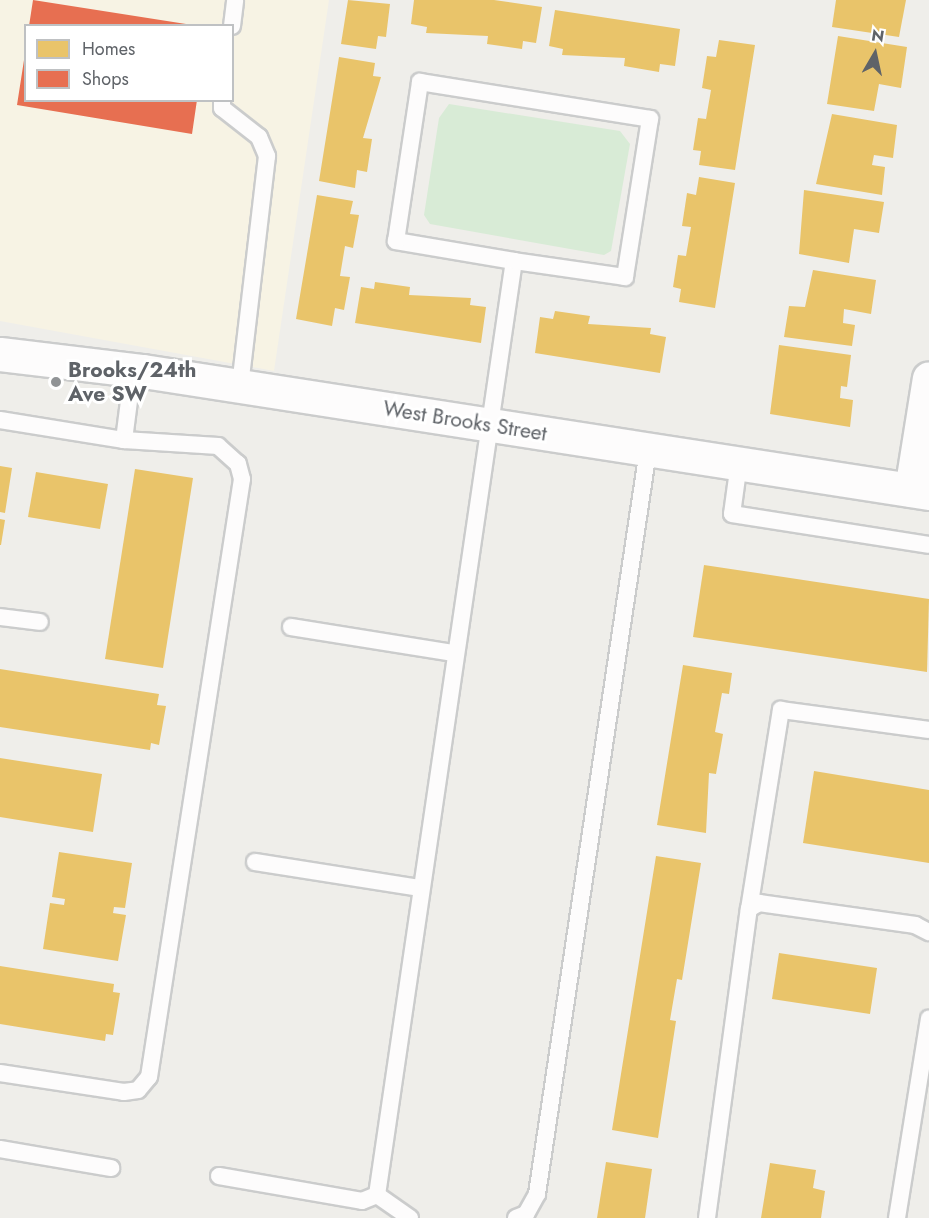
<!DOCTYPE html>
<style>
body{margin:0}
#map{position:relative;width:929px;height:1218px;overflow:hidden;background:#efeeea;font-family:Jost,sans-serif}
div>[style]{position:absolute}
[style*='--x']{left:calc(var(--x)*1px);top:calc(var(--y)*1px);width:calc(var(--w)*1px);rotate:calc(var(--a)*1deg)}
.commercial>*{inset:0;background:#f7f3e4}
.green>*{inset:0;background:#d8ebd6}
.homes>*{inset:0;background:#e9c46a}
.shops>*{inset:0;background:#e76f51}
.roads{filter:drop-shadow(2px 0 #cbcccc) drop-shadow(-2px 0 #cbcccc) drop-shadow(0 2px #cbcccc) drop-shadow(0 -2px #cbcccc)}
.lane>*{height:16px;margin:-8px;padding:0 8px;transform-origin:8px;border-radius:8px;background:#fdfcfc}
.street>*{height:33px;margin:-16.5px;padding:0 16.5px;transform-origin:16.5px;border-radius:16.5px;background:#fdfcfc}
.secondary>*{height:33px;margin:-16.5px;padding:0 16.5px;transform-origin:16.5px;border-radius:16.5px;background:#fdfcfc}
.dots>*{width:16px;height:16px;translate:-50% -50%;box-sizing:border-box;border:3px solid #fff;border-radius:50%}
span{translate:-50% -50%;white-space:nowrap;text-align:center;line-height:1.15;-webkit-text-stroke:6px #fff;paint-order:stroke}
.poi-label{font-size:21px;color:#5f6368;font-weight:700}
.left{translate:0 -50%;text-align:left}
.street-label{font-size:21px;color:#5f6368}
.legend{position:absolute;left:24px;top:24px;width:210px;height:78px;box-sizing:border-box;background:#fff;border:2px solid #bfc1c3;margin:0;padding:8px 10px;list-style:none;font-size:18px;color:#5f6368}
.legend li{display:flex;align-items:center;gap:12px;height:30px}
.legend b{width:30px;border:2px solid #bfc1c3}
.north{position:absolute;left:845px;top:24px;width:60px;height:60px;-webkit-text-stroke:4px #fff;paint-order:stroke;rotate:9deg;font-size:16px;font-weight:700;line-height:24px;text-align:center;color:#5f6368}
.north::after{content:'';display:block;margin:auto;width:21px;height:27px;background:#5f6368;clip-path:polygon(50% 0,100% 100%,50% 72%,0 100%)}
</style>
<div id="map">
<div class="commercial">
<div style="clip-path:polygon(evenodd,0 0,329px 0,274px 371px,0 321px,0 0,26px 26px,232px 26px,232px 100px,26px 100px,26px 26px)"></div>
</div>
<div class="green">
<div style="clip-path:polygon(449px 104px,620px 131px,630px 144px,611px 251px,604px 255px,430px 224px,424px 215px,439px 118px)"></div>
</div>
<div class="homes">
<div style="clip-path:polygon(348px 0,390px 4px,386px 37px,378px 36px,376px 49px,341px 44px)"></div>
<div style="clip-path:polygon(414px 0,494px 0,542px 7px,536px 43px,523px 41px,522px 49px,487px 44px,488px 36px,426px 33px,427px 27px,411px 24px)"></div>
<div style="clip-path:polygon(836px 0,906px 0,899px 37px,832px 27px)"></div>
<div style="clip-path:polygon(555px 10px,680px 29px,675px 66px,660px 64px,659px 72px,624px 66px,625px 58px,562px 55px,563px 49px,549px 46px)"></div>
<div style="clip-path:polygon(838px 36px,907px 47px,901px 88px,879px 84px,874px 111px,827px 104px)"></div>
<div style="clip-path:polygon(719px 40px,755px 45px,735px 170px,699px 165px,701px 151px,693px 150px,698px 118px,706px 119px,711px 90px,702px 88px,707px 56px,716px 57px)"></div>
<div style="clip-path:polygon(339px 57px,375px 63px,373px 76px,381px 77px,363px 138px,372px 139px,367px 172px,357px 170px,355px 188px,319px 181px)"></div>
<div style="clip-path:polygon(832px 114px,897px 125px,893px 158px,874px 155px,872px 165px,885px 167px,882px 195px,816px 184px)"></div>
<div style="clip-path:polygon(699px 177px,735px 183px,715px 308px,679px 302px,681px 289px,673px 287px,678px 255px,686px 256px,691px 227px,682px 226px,687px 193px,696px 195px)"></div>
<div style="clip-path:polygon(804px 190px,884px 202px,879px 233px,854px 229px,849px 263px,799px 254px)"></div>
<div style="clip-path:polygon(317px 195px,353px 201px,350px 214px,359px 215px,353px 248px,345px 246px,340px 276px,350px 277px,344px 310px,335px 308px,332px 326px,296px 319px)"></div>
<div style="clip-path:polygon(813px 270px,876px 280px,871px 314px,844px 309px,843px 323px,855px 325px,852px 346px,784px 337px,789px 306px,805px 307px)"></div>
<div style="clip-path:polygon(375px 282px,410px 287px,409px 295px,471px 298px,470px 305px,486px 307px,481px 343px,355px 323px,361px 287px,374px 289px)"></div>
<div style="clip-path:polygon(555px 311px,590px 316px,588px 324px,651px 328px,650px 334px,666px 337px,660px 373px,535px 353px,540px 317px,553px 319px)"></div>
<div style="clip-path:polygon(779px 345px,851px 355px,847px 387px,841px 386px,840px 398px,853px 400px,850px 427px,770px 414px)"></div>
<div style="clip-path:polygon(0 466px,12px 468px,5px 513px,0 512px)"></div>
<div style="clip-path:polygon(135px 469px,193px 478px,163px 668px,105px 659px)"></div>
<div style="clip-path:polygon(36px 472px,108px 484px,100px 529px,28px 517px)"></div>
<div style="clip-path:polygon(0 519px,5px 520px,1px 545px,0 545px)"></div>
<div style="clip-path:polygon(704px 565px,929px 599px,927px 672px,693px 637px)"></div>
<div style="clip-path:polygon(683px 665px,732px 673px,729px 694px,722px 693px,715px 732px,723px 734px,716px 774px,709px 773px,706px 833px,657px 825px)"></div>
<div style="clip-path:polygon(0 669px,159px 694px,157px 705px,166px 706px,159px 745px,151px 743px,150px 750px,0 727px)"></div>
<div style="clip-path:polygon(0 758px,102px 774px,93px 832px,0 817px)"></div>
<div style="clip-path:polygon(814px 771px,929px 790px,929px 863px,803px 843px)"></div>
<div style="clip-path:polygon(59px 852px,132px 863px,125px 908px,114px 907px,113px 913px,126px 915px,118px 961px,43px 949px,50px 903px,64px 905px,65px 899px,52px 897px)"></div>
<div style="clip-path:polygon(656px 856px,701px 863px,682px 980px,677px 979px,670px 1020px,676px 1021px,658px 1138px,612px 1130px)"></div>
<div style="clip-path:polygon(779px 953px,877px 968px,870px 1014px,772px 999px)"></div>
<div style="clip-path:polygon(0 966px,114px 984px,113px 992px,120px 993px,113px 1035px,106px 1034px,105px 1041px,0 1024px)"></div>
<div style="clip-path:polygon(606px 1162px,652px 1169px,645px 1218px,597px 1218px)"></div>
<div style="clip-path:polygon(770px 1163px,816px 1170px,813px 1188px,825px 1191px,821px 1218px,761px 1218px)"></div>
</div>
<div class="shops">
<div style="clip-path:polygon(33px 0,186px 24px,186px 26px,29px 26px)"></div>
<div style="clip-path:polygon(24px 60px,26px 100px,197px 100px,192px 134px,17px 105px)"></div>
</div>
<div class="roads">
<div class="lane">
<div style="--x:232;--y:26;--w:26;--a:-83"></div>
<div style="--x:222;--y:100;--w:8;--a:90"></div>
<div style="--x:222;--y:108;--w:47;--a:38.1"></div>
<div style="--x:259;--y:137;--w:21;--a:67"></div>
<div style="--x:267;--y:156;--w:232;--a:96.7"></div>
<div style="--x:0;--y:420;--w:126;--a:9.2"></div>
<div style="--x:124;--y:440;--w:71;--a:-82.7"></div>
<div style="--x:739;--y:463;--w:51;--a:97.8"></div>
<div style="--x:732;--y:514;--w:199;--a:8.9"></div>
<div style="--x:0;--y:617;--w:40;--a:7.1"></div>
<div style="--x:291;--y:627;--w:165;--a:9.1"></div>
<div style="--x:255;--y:862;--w:166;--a:9"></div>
<div style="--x:749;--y:909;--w:202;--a:-80.9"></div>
<div style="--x:781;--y:710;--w:149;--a:7.7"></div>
<div style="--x:0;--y:1073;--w:125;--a:8.7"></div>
<div style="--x:124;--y:1092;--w:14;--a:-8"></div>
<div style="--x:138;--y:1090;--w:17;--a:-50"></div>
<div style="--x:149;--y:1077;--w:605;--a:-81.16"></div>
<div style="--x:242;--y:479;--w:16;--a:-105"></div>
<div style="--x:238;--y:464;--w:27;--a:-138"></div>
<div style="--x:218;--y:446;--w:94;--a:-176.3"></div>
<div style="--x:0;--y:1149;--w:113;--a:9.7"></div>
<div style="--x:219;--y:1176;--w:145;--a:9.9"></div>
<div style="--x:362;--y:1201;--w:16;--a:-22"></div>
<div style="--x:410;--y:1218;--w:40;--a:-145.1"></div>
<div style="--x:377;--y:1195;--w:944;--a:-81.66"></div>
<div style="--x:514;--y:261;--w:120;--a:-170.4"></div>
<div style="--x:396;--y:241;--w:161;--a:-81.4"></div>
<div style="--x:420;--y:82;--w:233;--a:9.1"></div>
<div style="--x:650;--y:119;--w:160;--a:99"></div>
<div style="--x:625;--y:277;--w:112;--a:-171.8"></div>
<div style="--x:516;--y:1218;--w:11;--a:-22"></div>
<div style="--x:526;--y:1214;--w:23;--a:-61"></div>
<div style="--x:537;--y:1194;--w:752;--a:-81.51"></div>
<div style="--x:707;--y:1218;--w:312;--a:-82.3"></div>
<div style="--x:749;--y:909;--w:12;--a:-31"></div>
<div style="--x:759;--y:903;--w:158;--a:8"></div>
<div style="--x:915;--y:925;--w:16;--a:27"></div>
<div style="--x:897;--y:1218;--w:202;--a:-80.9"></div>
</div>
<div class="street">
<div style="--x:911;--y:490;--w:113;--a:-80.9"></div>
</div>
<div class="secondary">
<div style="--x:0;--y:354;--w:144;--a:6.8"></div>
<div style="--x:143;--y:371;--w:795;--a:8.82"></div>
</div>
</div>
<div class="dots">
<div style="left:56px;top:382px;background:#919496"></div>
</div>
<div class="poi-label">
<span class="left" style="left:68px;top:382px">Brooks/24th<br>Ave SW</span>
</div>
<div class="street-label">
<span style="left:465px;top:421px;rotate:9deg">West Brooks Street</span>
</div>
<ul class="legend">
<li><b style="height:16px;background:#e9c46a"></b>Homes</li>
<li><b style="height:16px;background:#e76f51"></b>Shops</li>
</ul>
<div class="north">N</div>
</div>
